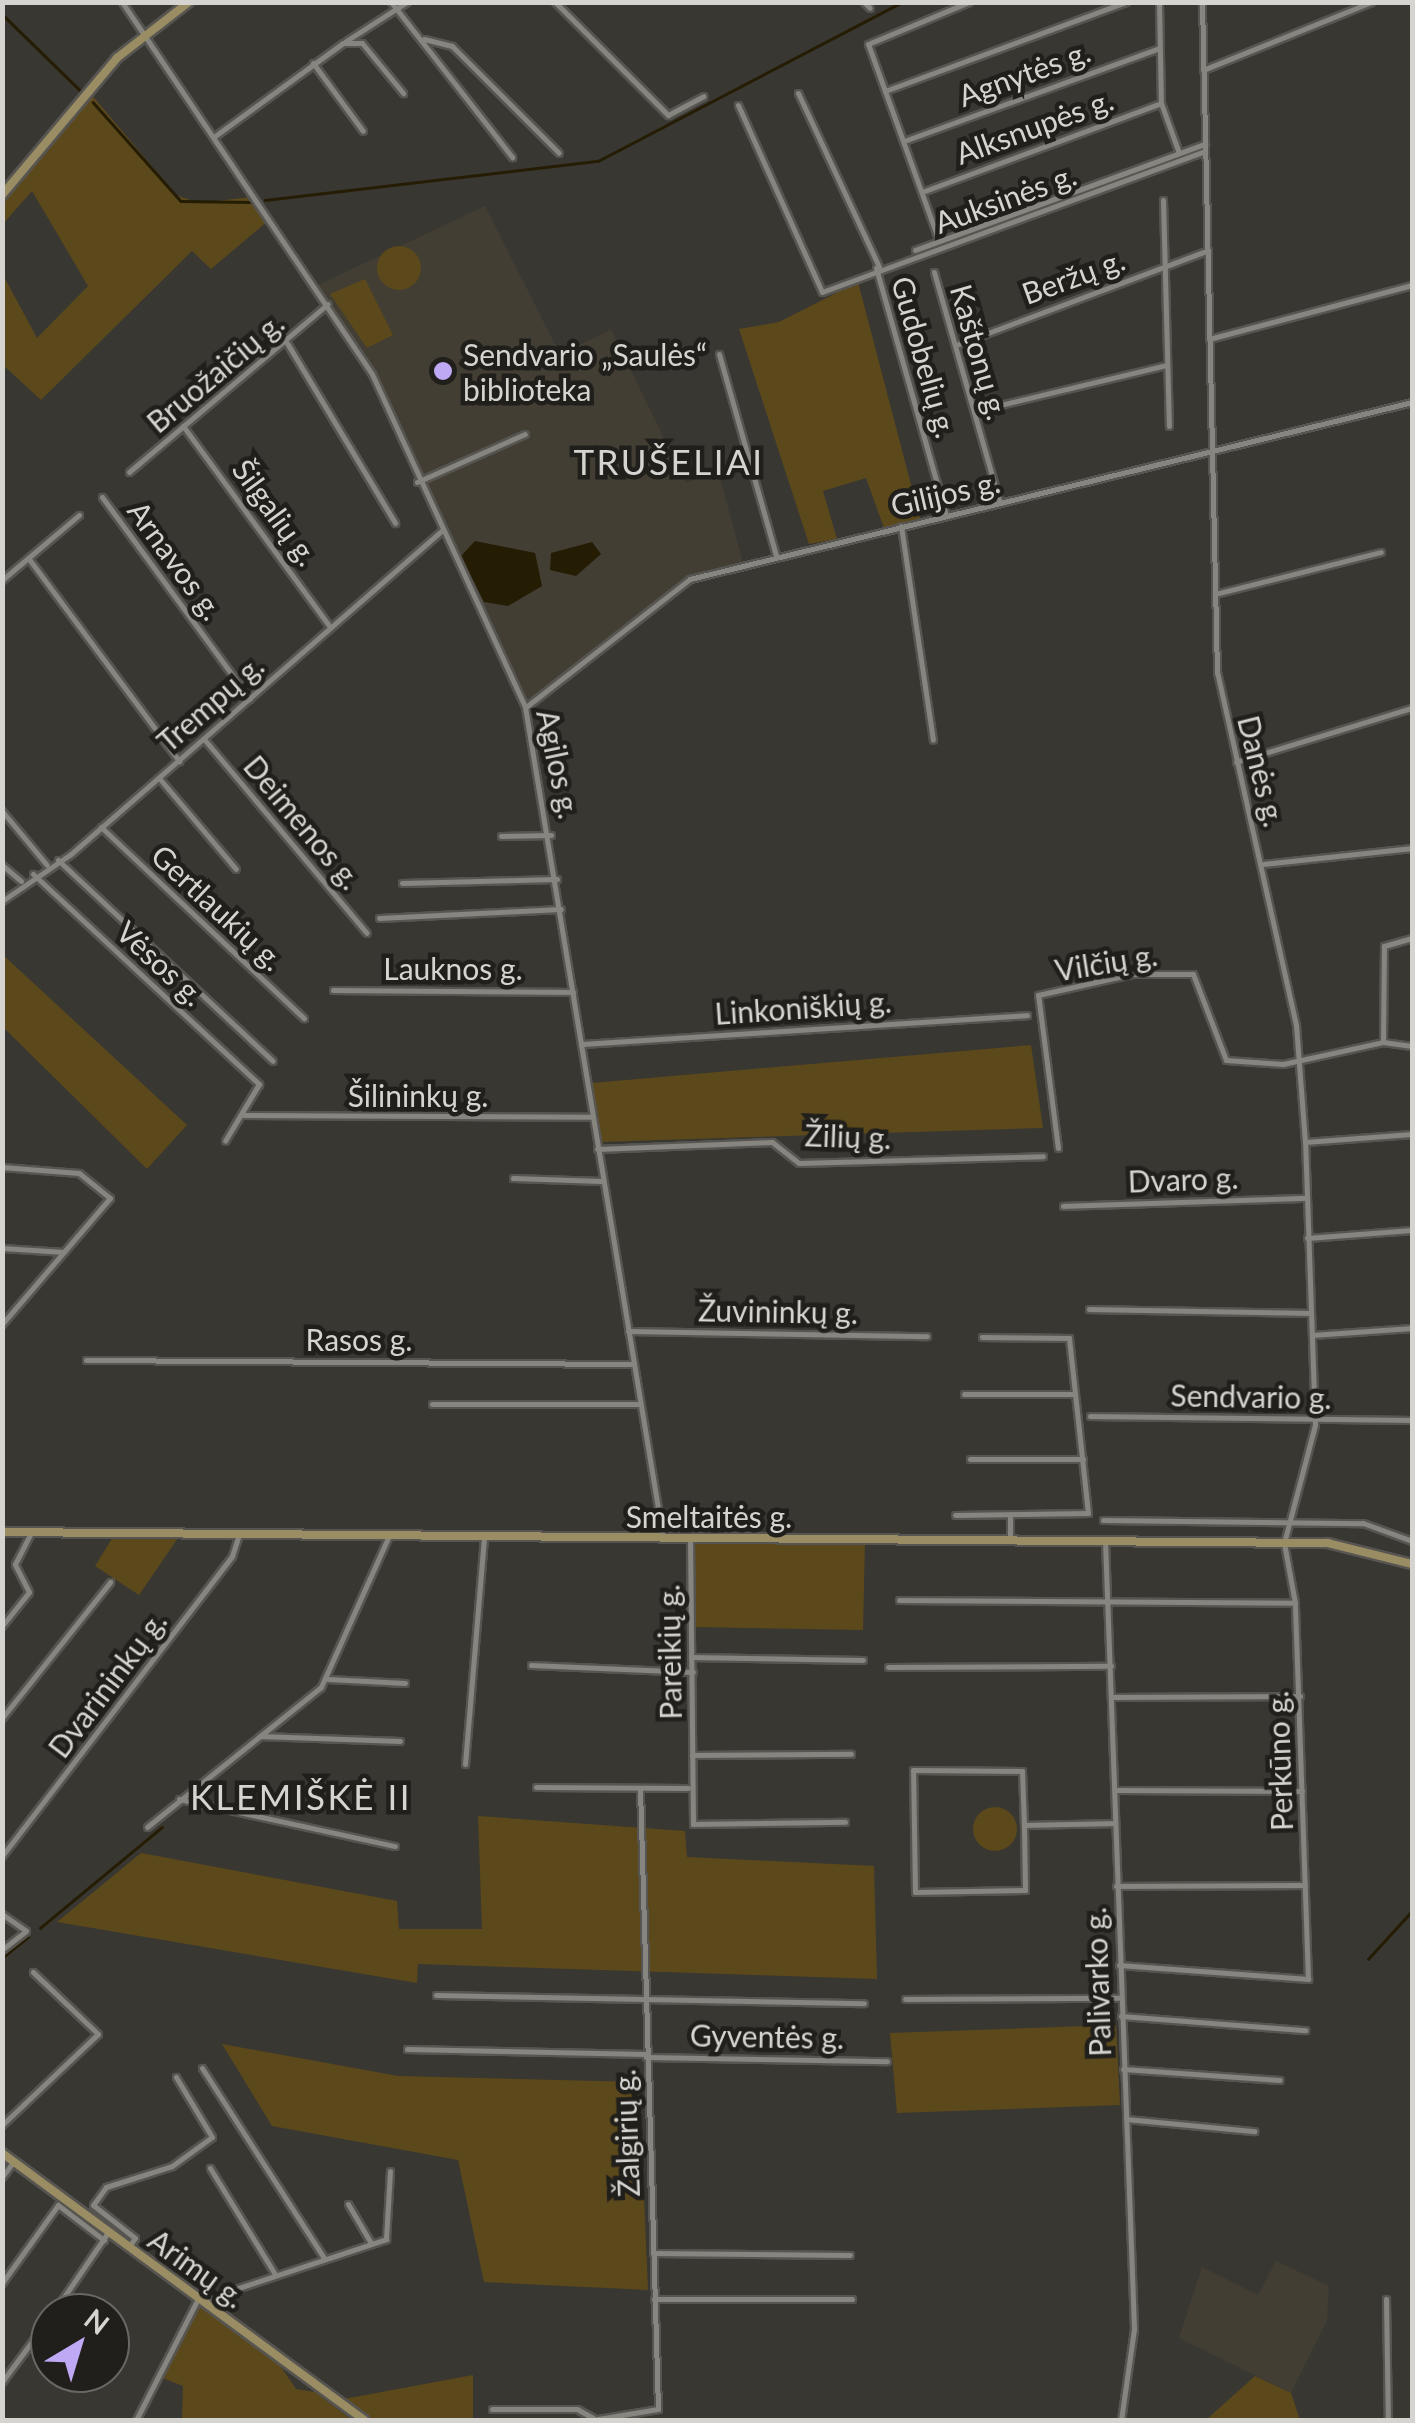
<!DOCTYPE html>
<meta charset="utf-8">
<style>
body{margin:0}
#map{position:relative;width:1415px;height:2423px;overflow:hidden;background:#393732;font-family:Lato,sans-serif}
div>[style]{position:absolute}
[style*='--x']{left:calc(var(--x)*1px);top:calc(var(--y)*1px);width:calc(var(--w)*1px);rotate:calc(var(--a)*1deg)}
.built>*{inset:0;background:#433e33}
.green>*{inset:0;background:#5c491b}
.round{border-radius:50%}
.water>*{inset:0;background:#251c04}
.stream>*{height:2.5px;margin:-1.25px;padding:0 1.25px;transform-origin:1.25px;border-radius:1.25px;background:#251c04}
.roads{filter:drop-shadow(2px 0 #575551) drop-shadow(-2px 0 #575551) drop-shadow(0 2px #575551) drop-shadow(0 -2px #575551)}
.street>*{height:5px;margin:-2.5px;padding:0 2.5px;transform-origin:2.5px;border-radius:2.5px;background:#87857f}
.secondary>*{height:8px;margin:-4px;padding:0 4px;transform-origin:4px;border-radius:4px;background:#9a8c63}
.dots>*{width:28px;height:28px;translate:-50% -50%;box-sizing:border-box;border:5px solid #201f1c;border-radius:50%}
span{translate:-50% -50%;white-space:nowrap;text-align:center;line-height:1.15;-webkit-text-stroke:9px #201f1c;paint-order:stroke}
.street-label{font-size:30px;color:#d5d4d0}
.poi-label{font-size:30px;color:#d5d4d0}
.left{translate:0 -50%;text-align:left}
.quarter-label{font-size:35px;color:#d5d4d0;letter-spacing:2.5px}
.frame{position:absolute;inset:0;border:5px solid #d5d4d0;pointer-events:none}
.north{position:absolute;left:30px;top:2293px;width:100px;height:100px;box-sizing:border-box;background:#201f1c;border:2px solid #686764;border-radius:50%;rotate:38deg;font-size:28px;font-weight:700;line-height:40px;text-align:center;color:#d5d4d0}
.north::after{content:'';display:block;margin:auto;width:35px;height:45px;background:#bfa9f4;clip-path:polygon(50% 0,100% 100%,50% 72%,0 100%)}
</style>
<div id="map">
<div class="built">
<div style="clip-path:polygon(485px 206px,560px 354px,611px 330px,686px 483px,718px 470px,743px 563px,685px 579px,528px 700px,377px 377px,318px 285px)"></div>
<div style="clip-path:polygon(1276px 2261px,1329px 2286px,1327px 2321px,1291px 2393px,1179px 2338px,1202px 2267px,1258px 2295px)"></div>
</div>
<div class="green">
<div style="clip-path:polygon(90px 93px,176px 195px,198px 203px,252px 197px,268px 221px,211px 269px,192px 251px,41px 400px,3px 365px,2px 273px,37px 338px,88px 286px,32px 191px,3px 224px,2px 201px)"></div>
<div class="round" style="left:377px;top:246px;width:44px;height:44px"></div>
<div style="clip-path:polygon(365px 279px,393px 335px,367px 348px,330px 294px)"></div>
<div style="clip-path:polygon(858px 282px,920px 519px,884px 528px,866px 478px,823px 491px,837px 539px,809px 544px,739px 329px,779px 322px)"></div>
<div style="clip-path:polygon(2px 954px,187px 1125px,147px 1169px,3px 1027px)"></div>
<div style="clip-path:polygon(1031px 1045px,1043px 1128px,599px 1142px,592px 1083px)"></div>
<div style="clip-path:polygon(113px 1537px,178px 1538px,139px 1595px,95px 1566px)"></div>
<div style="clip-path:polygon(692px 1542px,865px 1542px,863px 1630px,693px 1627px)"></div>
<div class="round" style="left:973px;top:1807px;width:44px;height:44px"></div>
<div style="clip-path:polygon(478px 1816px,685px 1831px,687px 1857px,874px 1866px,877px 1979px,418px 1964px,417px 1983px,57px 1922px,141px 1853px,397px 1901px,399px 1929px,482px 1929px)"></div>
<div style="clip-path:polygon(1116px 2025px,1120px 2105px,897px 2113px,890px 2033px)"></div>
<div style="clip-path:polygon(222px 2044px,398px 2076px,639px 2082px,648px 2290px,484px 2282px,458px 2160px,272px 2126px)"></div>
<div style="clip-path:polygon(200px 2304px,279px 2364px,296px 2389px,315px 2392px,352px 2420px,182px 2420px,183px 2386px,160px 2377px)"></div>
<div style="clip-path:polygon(473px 2375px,473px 2420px,373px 2420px,344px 2399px)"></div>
<div style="clip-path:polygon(1255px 2376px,1291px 2393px,1300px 2420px,1206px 2420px)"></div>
</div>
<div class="water">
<div style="clip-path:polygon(475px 541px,535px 553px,542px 586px,508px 606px,484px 602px,461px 556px)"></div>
<div style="clip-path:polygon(592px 542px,601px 554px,576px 576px,550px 570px,551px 553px)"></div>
</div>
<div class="stream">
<div style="--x:2;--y:14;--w:109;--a:44.3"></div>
<div style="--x:93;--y:102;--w:132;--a:48.4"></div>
<div style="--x:181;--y:201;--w:71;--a:0.8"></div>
<div style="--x:265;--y:200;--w:335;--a:-6.7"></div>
<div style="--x:598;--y:161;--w:343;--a:-27.6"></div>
<div style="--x:40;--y:1928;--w:158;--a:-39.6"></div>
<div style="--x:2;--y:1958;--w:33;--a:-39"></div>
<div style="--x:1368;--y:1959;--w:65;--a:-47.5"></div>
</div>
<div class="roads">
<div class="street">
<div style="--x:122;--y:2;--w:448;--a:56.1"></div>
<div style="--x:372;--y:374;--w:366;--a:65.3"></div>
<div style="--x:525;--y:707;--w:842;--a:80.57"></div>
<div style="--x:391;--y:2;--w:197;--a:52"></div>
<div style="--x:555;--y:2;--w:160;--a:45"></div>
<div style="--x:668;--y:115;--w:40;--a:-28"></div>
<div style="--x:864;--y:2;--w:8;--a:45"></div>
<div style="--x:1159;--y:2;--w:101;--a:88.9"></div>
<div style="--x:1161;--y:103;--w:53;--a:70.2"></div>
<div style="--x:424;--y:39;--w:29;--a:14"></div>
<div style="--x:452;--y:46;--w:151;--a:45"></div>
<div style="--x:346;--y:41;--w:72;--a:-32.6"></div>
<div style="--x:313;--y:63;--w:84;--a:53.7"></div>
<div style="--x:1203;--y:70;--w:181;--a:-22"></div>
<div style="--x:885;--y:91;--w:257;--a:-20.3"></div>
<div style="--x:798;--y:93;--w:192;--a:65"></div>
<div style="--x:738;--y:105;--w:205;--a:65.8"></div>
<div style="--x:822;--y:292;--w:408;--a:-20.2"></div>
<div style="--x:215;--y:136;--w:158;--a:-36"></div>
<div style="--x:343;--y:43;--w:19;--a:0"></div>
<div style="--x:362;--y:43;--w:65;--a:50.6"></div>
<div style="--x:904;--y:141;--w:271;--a:-20"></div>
<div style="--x:922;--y:192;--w:255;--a:-20.4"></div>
<div style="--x:1163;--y:200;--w:226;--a:88.5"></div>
<div style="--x:939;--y:241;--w:209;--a:-109.8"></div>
<div style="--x:868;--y:44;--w:109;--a:-22.6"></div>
<div style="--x:915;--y:250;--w:309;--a:-20.1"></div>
<div style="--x:876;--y:268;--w:257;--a:74.2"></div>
<div style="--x:934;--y:272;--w:240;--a:74.1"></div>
<div style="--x:1209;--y:339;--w:210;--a:-14.9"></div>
<div style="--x:287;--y:343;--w:210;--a:59"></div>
<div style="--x:956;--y:345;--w:267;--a:-20.6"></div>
<div style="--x:719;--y:354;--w:210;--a:74.2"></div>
<div style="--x:975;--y:411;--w:196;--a:-13.5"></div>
<div style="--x:183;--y:426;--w:249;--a:53.8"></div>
<div style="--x:129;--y:472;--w:260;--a:-40.2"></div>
<div style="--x:417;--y:482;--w:118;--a:-24"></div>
<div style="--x:102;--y:497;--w:250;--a:53.8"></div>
<div style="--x:901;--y:526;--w:216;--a:81.5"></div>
<div style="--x:29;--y:559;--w:252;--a:53.4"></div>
<div style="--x:2;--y:580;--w:101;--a:-40.2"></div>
<div style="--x:1215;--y:594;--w:171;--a:-14.2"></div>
<div style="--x:526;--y:707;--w:208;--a:-38"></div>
<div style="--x:690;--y:579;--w:743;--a:-13.77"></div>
<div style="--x:204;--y:739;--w:253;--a:50"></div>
<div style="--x:1236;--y:762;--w:184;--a:-17.1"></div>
<div style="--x:159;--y:778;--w:119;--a:49.8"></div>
<div style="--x:2;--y:811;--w:70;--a:50.2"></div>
<div style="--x:101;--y:827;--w:279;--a:43.3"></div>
<div style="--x:501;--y:836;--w:50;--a:-1.1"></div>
<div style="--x:58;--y:860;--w:294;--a:43.1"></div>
<div style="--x:1263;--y:864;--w:150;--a:-6.1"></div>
<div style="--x:2;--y:865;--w:25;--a:40"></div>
<div style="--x:33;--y:874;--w:309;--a:42.9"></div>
<div style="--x:259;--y:1084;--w:66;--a:120.8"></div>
<div style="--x:402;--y:883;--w:155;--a:-1.5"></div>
<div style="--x:2;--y:901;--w:83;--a:-34.3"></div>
<div style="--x:71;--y:854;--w:491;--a:-41.1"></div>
<div style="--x:379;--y:918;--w:182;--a:-2.8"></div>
<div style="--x:333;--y:990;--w:240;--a:0.5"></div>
<div style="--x:1383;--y:1042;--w:96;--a:-89.4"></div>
<div style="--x:1384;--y:946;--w:29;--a:-16"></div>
<div style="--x:581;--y:1044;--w:447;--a:-3.7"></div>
<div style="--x:244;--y:1115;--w:348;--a:0.3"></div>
<div style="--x:1305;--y:1142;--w:107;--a:-4.3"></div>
<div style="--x:1058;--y:1148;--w:154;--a:-97.4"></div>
<div style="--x:1038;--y:995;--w:96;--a:-12.6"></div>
<div style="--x:1132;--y:974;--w:61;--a:0"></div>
<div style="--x:1193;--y:974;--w:92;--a:69"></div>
<div style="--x:1226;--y:1060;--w:57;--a:4"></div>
<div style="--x:1283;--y:1064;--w:102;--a:-12.4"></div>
<div style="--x:1383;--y:1042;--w:29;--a:8"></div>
<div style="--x:597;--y:1149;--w:175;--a:-2.3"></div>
<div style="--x:772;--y:1142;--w:34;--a:38"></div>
<div style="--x:799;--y:1163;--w:244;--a:-1.6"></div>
<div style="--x:2;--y:1167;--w:77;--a:4.5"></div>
<div style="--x:79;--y:1173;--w:40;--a:39"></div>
<div style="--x:110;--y:1198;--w:166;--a:130.6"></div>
<div style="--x:513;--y:1178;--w:88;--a:2"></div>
<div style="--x:1063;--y:1206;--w:243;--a:-1.9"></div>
<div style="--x:1307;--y:1238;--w:105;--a:-4.4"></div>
<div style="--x:2;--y:1248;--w:62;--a:3.7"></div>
<div style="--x:1089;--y:1309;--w:221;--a:1"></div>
<div style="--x:628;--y:1331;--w:299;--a:1"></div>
<div style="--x:1312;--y:1335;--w:100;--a:-4"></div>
<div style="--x:86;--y:1360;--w:546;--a:0.42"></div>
<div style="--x:964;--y:1394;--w:111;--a:0"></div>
<div style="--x:432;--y:1404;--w:208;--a:0"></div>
<div style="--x:1090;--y:1416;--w:322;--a:0.7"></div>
<div style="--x:970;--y:1459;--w:113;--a:0"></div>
<div style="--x:955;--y:1515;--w:133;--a:-0.9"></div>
<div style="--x:1088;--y:1513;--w:176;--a:-96.2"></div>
<div style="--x:1069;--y:1338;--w:87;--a:-179.3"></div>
<div style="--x:1103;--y:1520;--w:260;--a:0.7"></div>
<div style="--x:1363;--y:1523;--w:52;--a:20.2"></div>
<div style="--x:690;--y:1538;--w:286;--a:89.4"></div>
<div style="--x:693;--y:1824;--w:152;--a:-0.8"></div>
<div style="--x:1010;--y:1541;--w:25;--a:-90"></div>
<div style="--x:1105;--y:1541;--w:789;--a:87.89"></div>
<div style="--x:1134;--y:2329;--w:92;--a:98.1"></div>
<div style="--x:899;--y:1600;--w:396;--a:0.4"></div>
<div style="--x:2;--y:1626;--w:43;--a:-51.5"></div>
<div style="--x:29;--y:1592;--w:31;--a:-117"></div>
<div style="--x:15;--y:1564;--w:35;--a:-63"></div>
<div style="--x:691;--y:1657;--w:172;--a:1"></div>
<div style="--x:531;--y:1665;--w:162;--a:2.5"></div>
<div style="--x:888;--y:1667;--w:223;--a:-0.3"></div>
<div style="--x:328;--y:1679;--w:77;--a:3"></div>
<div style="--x:1113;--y:1697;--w:187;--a:-0.3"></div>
<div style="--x:2;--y:1718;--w:174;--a:-51.5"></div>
<div style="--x:260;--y:1736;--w:140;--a:2"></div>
<div style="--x:692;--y:1755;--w:159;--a:-0.4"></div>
<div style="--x:465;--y:1764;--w:229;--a:-85.2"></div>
<div style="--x:536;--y:1787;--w:152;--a:0.4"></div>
<div style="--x:1115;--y:1790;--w:187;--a:0.3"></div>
<div style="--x:179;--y:1799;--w:221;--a:12.3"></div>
<div style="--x:1024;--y:1825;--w:65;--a:89.1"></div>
<div style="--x:1025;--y:1890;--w:110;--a:179"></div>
<div style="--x:915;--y:1892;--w:122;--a:-90.9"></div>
<div style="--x:913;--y:1770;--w:109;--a:0.5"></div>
<div style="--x:1022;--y:1771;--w:54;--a:87.9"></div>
<div style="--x:1024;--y:1825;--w:91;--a:-1.3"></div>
<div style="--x:147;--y:1827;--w:223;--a:-38.8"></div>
<div style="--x:321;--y:1687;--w:166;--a:-65.8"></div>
<div style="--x:2;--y:1856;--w:378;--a:-52.5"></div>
<div style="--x:232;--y:1556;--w:23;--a:-72"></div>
<div style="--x:1116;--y:1886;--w:189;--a:-0.3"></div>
<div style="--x:2;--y:1914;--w:29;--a:35"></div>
<div style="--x:26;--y:1931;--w:31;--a:142"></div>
<div style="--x:1119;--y:1965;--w:190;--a:4.2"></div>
<div style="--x:1308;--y:1979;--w:376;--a:-92"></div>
<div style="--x:1295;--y:1603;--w:61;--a:-100.4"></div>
<div style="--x:1284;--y:1543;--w:122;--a:-75.3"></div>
<div style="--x:1315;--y:1425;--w:283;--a:-92"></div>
<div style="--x:1305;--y:1142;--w:117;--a:-94.4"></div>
<div style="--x:1296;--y:1025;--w:361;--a:-102.6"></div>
<div style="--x:1217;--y:673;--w:671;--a:-91.28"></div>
<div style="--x:436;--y:1995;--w:428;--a:1.1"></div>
<div style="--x:905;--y:1999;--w:215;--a:-0.3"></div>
<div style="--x:1121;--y:2016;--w:185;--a:4.4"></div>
<div style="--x:407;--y:2049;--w:239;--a:1.2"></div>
<div style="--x:646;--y:2057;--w:241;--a:1"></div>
<div style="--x:202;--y:2068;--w:226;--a:57.3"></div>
<div style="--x:1123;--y:2069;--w:157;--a:4"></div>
<div style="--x:1126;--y:2119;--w:129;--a:5.4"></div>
<div style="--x:2;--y:2125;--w:132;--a:-43.5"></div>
<div style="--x:98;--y:2034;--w:90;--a:-136.4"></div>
<div style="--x:210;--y:2168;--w:124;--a:58.5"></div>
<div style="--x:2;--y:2177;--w:20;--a:-53"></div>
<div style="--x:348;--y:2204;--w:45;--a:59.5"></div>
<div style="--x:129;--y:2246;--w:10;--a:-53"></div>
<div style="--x:135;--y:2238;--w:53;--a:-141.8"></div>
<div style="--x:93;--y:2205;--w:22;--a:-54"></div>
<div style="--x:106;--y:2187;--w:69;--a:-17.7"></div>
<div style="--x:172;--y:2166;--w:49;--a:-35.9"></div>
<div style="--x:212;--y:2137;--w:70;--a:-121"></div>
<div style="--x:653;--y:2253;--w:197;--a:0.6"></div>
<div style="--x:2;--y:2283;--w:96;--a:-54.3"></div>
<div style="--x:58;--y:2205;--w:58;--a:37.3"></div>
<div style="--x:654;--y:2299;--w:198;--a:0"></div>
<div style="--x:1386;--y:2299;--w:121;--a:89.1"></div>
<div style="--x:202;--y:2300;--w:194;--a:-18.3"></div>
<div style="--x:386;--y:2239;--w:68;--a:-86.6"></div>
<div style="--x:53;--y:2313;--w:99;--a:-55.7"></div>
<div style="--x:2;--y:2382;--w:81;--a:-53.6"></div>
<div style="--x:492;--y:2409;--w:85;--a:0"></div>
<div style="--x:577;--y:2409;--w:18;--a:29"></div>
<div style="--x:136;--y:2420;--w:136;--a:-62.9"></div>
<div style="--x:592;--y:2420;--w:67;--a:-9.5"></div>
<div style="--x:658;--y:2409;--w:621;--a:-91.66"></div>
</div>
<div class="secondary">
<div style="--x:2;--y:195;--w:179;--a:-50"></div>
<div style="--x:117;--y:58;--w:91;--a:-37.9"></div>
<div style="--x:2;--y:1532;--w:1326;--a:0.48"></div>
<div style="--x:1328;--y:1543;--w:87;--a:14"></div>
<div style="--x:2;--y:2153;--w:450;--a:36.4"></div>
</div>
</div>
<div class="dots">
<div style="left:443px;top:371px;background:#bfa9f4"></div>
</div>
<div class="street-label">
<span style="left:1024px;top:73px;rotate:-20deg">Agnytės g.</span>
<span style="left:1034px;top:126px;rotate:-20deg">Alksnupės g.</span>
<span style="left:1005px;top:198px;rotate:-20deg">Auksinės g.</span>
<span style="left:1073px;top:276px;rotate:-20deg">Beržų g.</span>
<span style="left:980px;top:352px;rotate:74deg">Kaštonų g.</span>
<span style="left:925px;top:357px;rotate:74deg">Gudobelių g.</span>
<span style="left:215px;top:372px;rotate:-40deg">Bruožaičių g.</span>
<span style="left:945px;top:493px;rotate:-13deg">Gilijos g.</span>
<span style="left:276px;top:512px;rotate:54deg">Šilgalių g.</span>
<span style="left:176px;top:560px;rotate:54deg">Arnavos g.</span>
<span style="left:210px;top:703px;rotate:-41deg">Trempų g.</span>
<span style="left:559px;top:764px;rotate:78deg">Agilos g.</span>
<span style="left:1262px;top:771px;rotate:76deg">Danės g.</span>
<span style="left:303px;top:822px;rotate:50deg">Deimenos g.</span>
<span style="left:218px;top:907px;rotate:43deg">Gertlaukių g.</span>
<span style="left:1106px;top:962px;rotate:-9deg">Vilčių g.</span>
<span style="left:161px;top:963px;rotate:43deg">Vėsos g.</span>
<span style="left:453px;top:968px">Lauknos g.</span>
<span style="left:803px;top:1007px;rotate:-4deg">Linkoniškių g.</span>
<span style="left:418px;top:1095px">Šilininkų g.</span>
<span style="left:848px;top:1136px;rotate:2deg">Žilių g.</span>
<span style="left:1183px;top:1179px;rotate:-2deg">Dvaro g.</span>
<span style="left:778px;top:1311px;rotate:1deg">Žuvininkų g.</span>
<span style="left:359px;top:1339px">Rasos g.</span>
<span style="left:1251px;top:1396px;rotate:1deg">Sendvario g.</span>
<span style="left:709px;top:1516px">Smeltaitės g.</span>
<span style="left:669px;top:1652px;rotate:-91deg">Pareikių g.</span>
<span style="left:107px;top:1684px;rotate:-53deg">Dvarininkų g.</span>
<span style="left:1279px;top:1761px;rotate:-92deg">Perkūno g.</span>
<span style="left:1097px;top:1982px;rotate:-92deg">Palivarko g.</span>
<span style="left:767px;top:2036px;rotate:1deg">Gyventės g.</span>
<span style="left:626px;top:2133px;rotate:-92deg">Žalgirių g.</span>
<span style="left:197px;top:2268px;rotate:36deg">Arimų g.</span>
</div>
<div class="poi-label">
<span class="left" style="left:463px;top:371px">Sendvario „Saulės“<br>biblioteka</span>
</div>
<div class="quarter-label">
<span style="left:669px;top:461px">TRUŠELIAI</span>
<span style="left:301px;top:1796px">KLEMIŠKĖ II</span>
</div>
<div class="frame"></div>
<div class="north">N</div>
</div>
